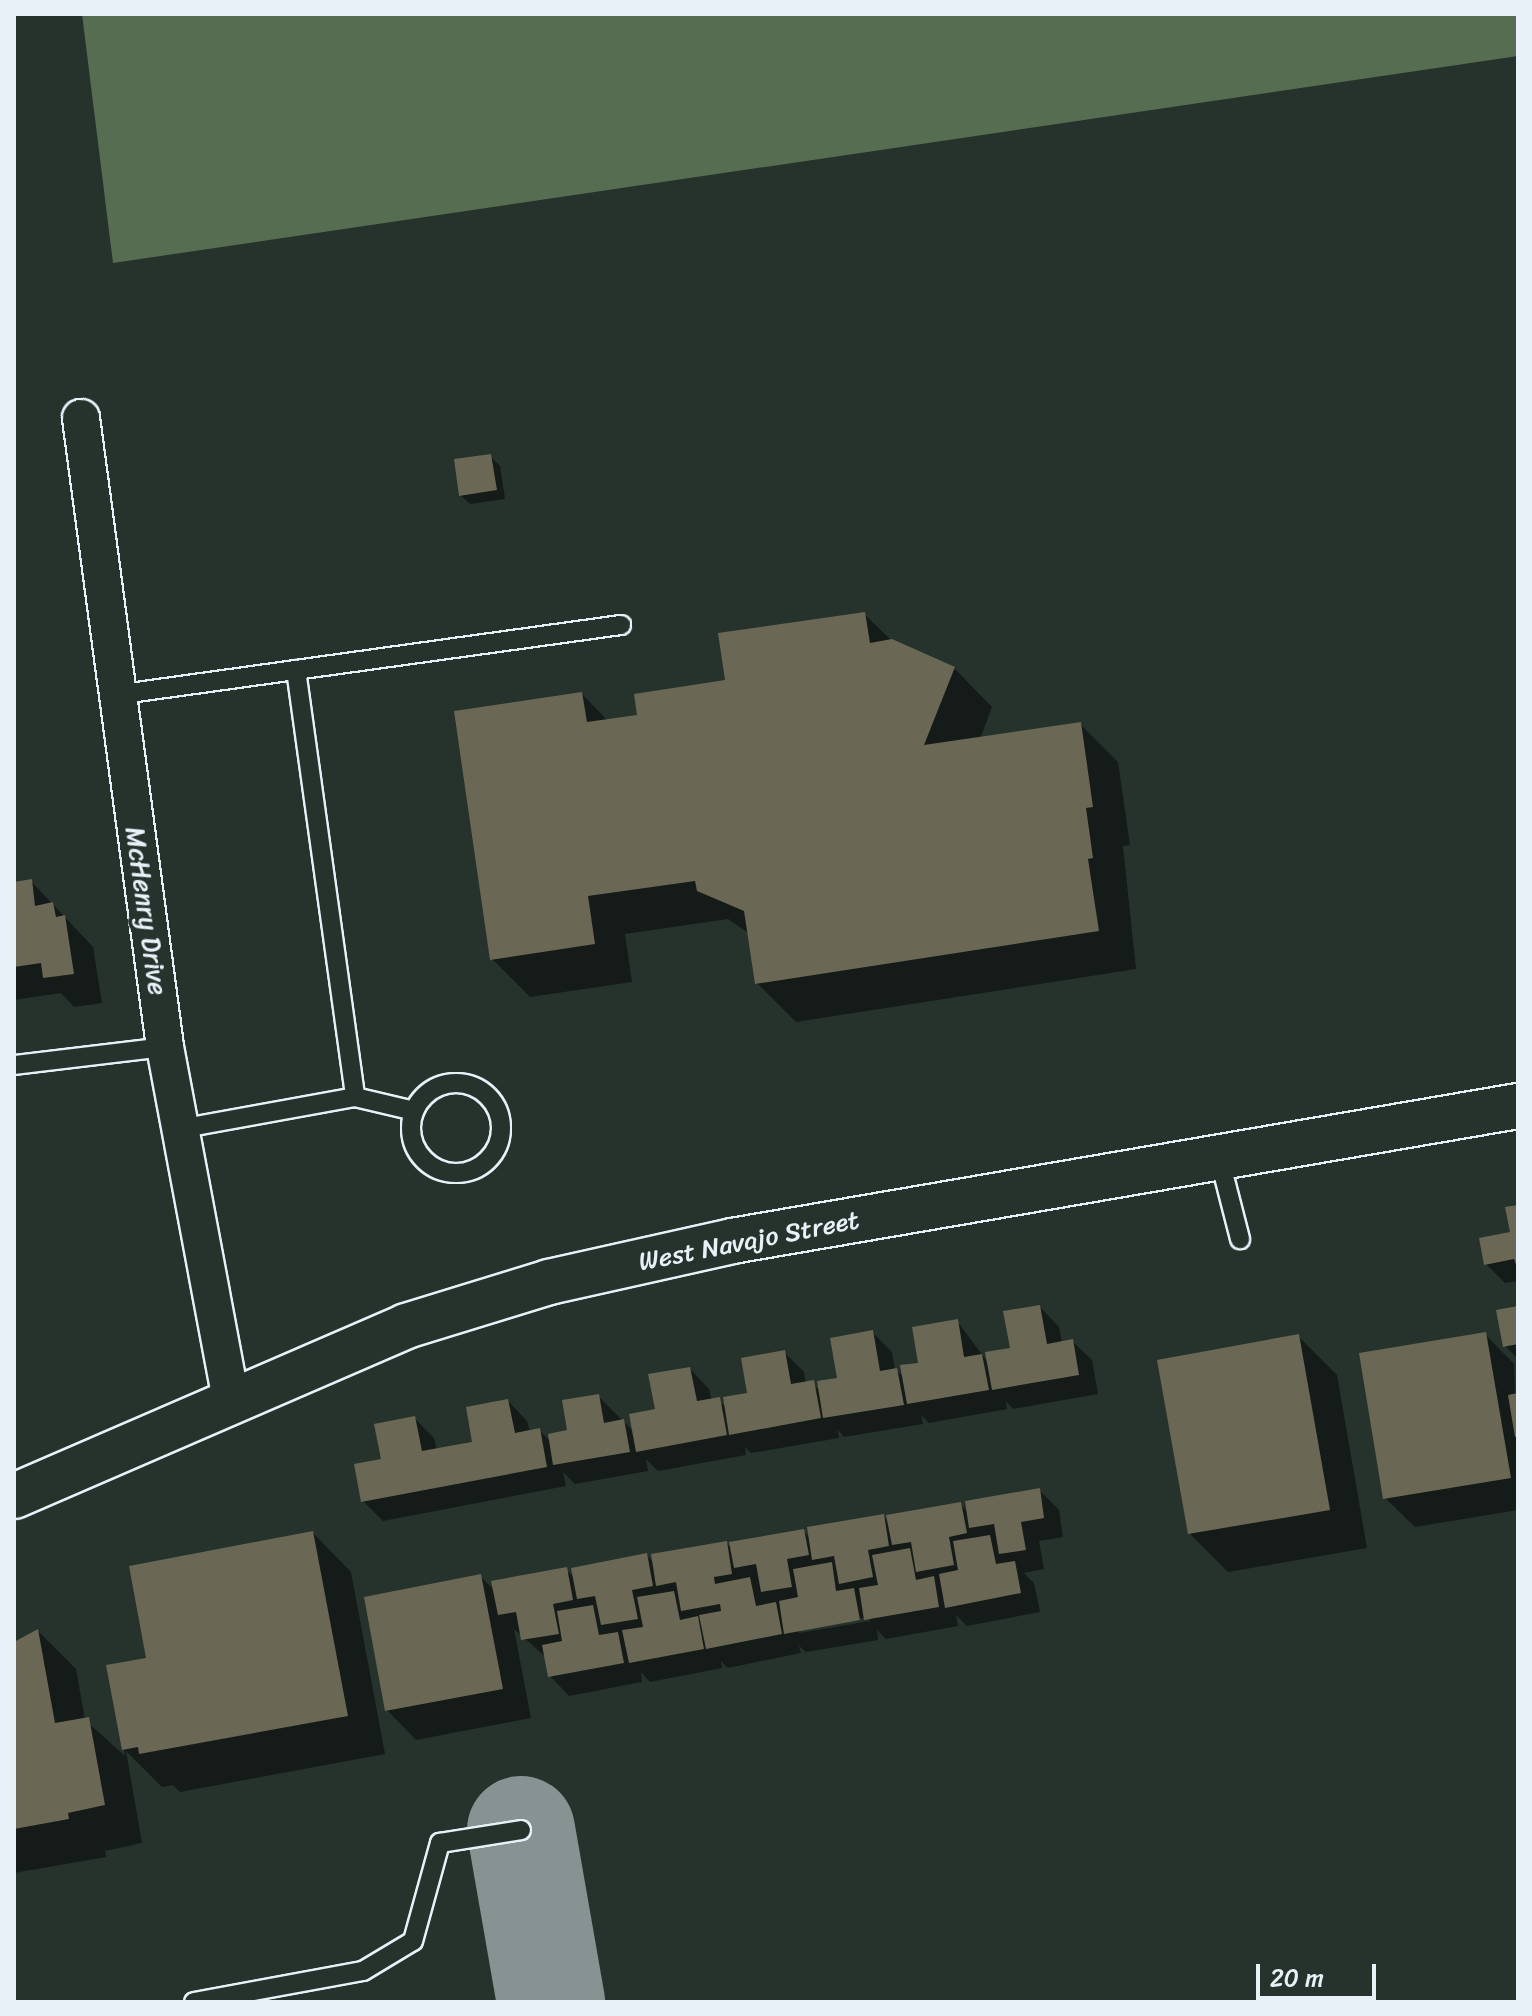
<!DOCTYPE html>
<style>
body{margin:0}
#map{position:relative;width:1532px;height:2016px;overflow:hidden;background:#26332d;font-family:Sriracha,sans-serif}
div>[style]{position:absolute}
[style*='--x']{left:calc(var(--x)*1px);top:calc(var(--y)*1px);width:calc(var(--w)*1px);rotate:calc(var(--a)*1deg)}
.green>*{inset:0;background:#576d51}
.shadow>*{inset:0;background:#0007}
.taxiway>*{height:108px;margin:-54px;padding:0 54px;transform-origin:54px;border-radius:54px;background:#879292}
.building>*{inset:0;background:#6a6854}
.roads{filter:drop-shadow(2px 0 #e8f1f8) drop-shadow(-2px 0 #e8f1f8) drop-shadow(0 2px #e8f1f8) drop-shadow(0 -2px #e8f1f8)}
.lane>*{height:18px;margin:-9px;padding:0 9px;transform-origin:9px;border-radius:9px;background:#26332d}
.lane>.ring{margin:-9px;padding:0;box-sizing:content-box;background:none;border:18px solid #26332d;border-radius:50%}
.street>*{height:36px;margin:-18px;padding:0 18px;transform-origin:18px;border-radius:18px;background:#26332d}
.secondary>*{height:44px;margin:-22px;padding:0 22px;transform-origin:22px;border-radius:22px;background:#26332d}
span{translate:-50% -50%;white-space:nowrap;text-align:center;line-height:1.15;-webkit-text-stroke:8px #26332d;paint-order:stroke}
.street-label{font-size:26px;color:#e8f1f8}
.frame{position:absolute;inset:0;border:16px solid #e8f1f8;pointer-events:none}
.scale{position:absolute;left:1256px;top:1964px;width:120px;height:36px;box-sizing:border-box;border:4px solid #e8f1f8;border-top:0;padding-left:10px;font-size:24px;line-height:28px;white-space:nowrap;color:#e8f1f8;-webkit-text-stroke:6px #26332d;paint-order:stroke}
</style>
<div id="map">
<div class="green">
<div style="clip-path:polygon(82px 14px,1518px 14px,1518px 56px,113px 263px)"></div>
</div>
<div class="shadow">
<div style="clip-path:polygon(490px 456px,500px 466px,505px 499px,470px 504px,460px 495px)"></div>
<div style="clip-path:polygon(864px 614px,892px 641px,954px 668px,992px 707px,980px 739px,1080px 724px,1118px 762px,1130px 845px,1123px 846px,1136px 969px,796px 1022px,757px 983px,750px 934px,728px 919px,625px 934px,632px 982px,530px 997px,492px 959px,582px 694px,608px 721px,639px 717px,727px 682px)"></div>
<div style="clip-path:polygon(31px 881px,93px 947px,102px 1003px,74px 1007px,61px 993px,14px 1000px,14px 893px)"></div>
<div style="clip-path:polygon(1518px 1207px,1518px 1281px,1505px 1283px,1486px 1264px,1512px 1234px)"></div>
<div style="clip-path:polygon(1040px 1307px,1059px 1327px,1062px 1343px,1072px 1341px,1092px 1360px,1098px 1394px,1013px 1409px,1006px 1401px,1007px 1409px,929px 1423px,921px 1415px,923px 1424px,844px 1437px,838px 1430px,839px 1438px,751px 1453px,745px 1447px,746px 1455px,658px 1471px,646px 1459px,648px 1471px,575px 1484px,563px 1472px,566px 1486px,383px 1521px,363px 1501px,383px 1460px,414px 1418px,434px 1438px,437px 1450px,475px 1443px,508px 1401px,527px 1421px,530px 1432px,539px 1430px,551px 1442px,569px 1432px,598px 1396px,635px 1433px,690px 1369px,709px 1389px,712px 1401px,726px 1406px,749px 1395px,784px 1352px,804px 1372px,806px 1384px,820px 1389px,839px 1379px,872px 1332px,892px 1352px,895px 1370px,905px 1378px,957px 1321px,989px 1364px,1012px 1350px)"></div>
<div style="clip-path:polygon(1518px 1308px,1518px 1359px,1505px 1346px)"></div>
<div style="clip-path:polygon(1485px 1334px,1514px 1364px,1518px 1510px,1415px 1527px,1385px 1498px)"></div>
<div style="clip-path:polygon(1298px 1336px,1337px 1375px,1367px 1548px,1228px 1572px,1190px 1534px)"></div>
<div style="clip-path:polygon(evenodd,1039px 1490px,1059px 1510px,1063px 1537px,1039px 1541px,1044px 1569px,1024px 1573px,1034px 1583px,1040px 1612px,967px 1626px,956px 1615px,958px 1626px,886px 1639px,877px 1630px,878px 1640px,806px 1652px,799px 1646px,801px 1653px,728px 1668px,721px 1661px,722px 1668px,650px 1682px,641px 1672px,642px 1682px,569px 1696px,550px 1676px,547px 1658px,514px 1629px,531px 1718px,416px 1740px,387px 1710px,480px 1576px,495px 1591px,566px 1570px,575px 1578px,646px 1555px,654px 1563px,726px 1543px,733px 1550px,803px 1531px,811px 1539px,883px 1516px,890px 1523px,960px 1504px,969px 1513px,1039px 1490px,869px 1617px,870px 1621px,799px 1633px,799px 1629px,869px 1617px)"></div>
<div style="clip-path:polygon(313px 1533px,351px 1572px,385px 1754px,180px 1792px,173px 1785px,162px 1787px,126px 1751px,142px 1843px,105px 1851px,106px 1857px,14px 1873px,14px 1644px,38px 1631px,76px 1669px,85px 1720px,125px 1756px,109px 1667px,148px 1660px)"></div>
</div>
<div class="taxiway">
<div style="--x:521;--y:1830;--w:175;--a:80.1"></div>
</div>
<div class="building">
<div style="clip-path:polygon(491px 454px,497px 490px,459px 496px,454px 459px)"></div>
<div style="clip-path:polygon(865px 612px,870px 643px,892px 639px,955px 667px,924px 745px,1081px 722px,1093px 807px,1086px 808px,1093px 858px,1088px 859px,1099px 931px,755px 984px,744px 911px,697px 891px,695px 881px,588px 896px,595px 944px,490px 960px,454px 711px,582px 692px,587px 722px,637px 715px,634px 694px,725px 680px,718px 633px)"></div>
<div style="clip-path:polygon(32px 879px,35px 906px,53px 902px,56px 917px,65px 915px,74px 974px,43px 978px,41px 963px,14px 967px,14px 882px)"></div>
<div style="clip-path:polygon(1518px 1205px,1518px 1270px,1514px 1259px,1484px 1265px,1479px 1238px,1510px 1232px,1505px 1207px)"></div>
<div style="clip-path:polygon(1040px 1305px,1047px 1344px,1073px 1339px,1079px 1375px,992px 1390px,985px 1352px,1010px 1348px,1003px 1311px)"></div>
<div style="clip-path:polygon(1518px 1306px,1518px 1344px,1503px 1347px,1496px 1310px)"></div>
<div style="clip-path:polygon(958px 1319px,964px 1357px,982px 1354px,989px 1390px,907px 1404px,900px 1365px,918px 1363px,912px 1327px)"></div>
<div style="clip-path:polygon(873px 1330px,880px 1371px,897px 1368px,904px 1405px,823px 1418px,817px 1381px,837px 1378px,830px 1338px)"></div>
<div style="clip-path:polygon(1486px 1332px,1511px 1478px,1383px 1499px,1359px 1353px)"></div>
<div style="clip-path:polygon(1299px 1334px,1330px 1510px,1188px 1534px,1157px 1360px)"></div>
<div style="clip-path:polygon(785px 1350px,791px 1384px,814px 1380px,821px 1418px,729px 1435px,723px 1397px,747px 1393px,741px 1358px)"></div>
<div style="clip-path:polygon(690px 1367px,697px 1401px,720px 1397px,727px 1435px,636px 1452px,629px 1414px,655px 1409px,648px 1374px)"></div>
<div style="clip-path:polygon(1518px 1393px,1518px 1436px,1515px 1437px,1508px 1395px)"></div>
<div style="clip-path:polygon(599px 1394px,604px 1423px,624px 1419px,630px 1452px,553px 1465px,548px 1434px,567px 1430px,562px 1400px)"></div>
<div style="clip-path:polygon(508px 1399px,515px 1433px,540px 1428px,547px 1467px,361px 1502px,354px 1464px,381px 1459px,374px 1424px,415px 1416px,422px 1451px,449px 1446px,472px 1442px,466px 1407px)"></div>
<div style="clip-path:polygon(1040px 1488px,1044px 1518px,1021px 1522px,1026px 1550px,999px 1554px,994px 1524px,969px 1528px,965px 1501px)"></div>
<div style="clip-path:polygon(961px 1502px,967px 1533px,949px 1537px,954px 1565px,916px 1572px,911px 1542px,892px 1545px,886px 1515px)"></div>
<div style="clip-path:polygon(884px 1514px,889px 1546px,868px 1550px,873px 1577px,839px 1584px,834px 1556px,812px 1560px,807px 1527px)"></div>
<div style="clip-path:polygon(804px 1529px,809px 1555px,787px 1559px,792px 1587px,761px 1592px,756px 1564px,734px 1568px,729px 1542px)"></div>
<div style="clip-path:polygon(313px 1531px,348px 1716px,139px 1754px,138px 1747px,122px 1750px,106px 1665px,146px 1658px,129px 1566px)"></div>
<div style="clip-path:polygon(990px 1535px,996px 1564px,1015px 1561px,1021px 1593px,945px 1608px,939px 1574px,958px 1570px,953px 1541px)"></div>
<div style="clip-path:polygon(727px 1541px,732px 1574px,714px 1577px,715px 1584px,750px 1577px,756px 1606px,776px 1602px,782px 1634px,706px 1649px,699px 1615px,721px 1611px,720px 1604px,681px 1611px,676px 1582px,656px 1586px,651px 1554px)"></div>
<div style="clip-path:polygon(910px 1548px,916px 1580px,934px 1576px,939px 1607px,864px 1620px,859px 1588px,878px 1585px,872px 1555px)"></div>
<div style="clip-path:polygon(647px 1553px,653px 1586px,632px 1590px,638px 1619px,601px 1625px,595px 1596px,577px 1599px,571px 1568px)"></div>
<div style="clip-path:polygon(832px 1562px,836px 1591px,854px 1588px,860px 1620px,784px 1634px,779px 1601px,798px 1597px,793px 1569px)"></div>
<div style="clip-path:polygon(567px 1567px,573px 1600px,553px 1604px,559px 1634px,521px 1640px,516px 1612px,498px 1615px,491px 1581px)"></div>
<div style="clip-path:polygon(481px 1574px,503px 1689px,385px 1711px,364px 1597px)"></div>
<div style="clip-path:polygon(674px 1591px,680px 1620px,698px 1616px,704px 1649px,629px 1663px,622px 1630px,643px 1627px,637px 1597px)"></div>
<div style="clip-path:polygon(593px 1605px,599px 1635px,618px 1632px,624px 1663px,548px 1677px,542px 1645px,562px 1641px,557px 1611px)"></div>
<div style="clip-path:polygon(38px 1629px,55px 1723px,89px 1717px,105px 1805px,68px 1813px,69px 1819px,14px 1829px,14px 1642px)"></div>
</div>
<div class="roads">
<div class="lane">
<div style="--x:296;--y:670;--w:431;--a:82.1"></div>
<div style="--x:115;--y:695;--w:511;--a:-7.88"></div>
<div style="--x:14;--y:1065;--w:152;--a:-6.8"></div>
<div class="ring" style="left:411px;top:1083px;width:72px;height:72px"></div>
<div style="--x:179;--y:1129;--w:179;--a:-10.3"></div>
<div style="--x:355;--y:1097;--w:61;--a:13.3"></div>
<div style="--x:1219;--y:1157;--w:85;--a:75.6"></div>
<div style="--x:194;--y:2002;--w:172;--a:-10.4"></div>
<div style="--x:363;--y:1971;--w:58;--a:-31"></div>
<div style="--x:413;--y:1941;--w:102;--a:-74.6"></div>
<div style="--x:440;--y:1843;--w:82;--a:-9.1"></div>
</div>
<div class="street">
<div style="--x:81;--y:418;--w:635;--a:82.39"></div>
<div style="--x:165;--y:1047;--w:359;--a:79.4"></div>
</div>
<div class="secondary">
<div style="--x:14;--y:1496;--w:427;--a:-23.4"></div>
<div style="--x:406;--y:1326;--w:150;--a:-17.1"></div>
<div style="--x:549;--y:1282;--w:188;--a:-12.6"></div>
<div style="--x:732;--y:1241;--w:798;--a:-9.75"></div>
</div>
</div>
<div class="street-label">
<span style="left:146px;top:911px;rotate:82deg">McHenry Drive</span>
<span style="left:749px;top:1241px;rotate:-11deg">West Navajo Street</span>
</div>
<div class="frame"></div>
<div class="scale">20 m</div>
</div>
